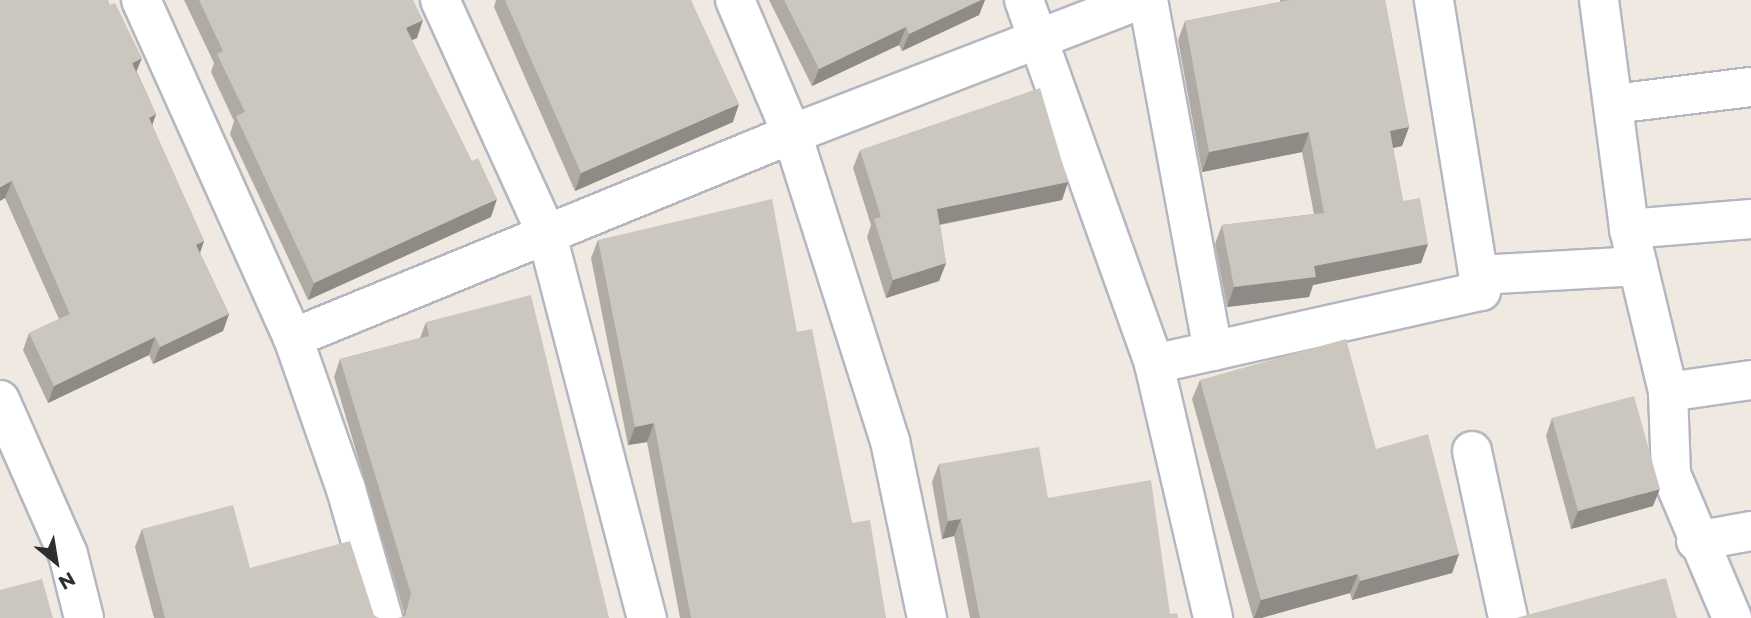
<!DOCTYPE html>
<style>
body{margin:0}
#map{position:relative;width:1751px;height:618px;overflow:hidden;background:#efe9e1;font-family:Montserrat,sans-serif}
div>[style]{position:absolute}
[style*='--x']{left:calc(var(--x)*1px);top:calc(var(--y)*1px);width:calc(var(--w)*1px);rotate:calc(var(--a)*1deg)}
.roads{filter:drop-shadow(2px 0 #b4b7c1) drop-shadow(-2px 0 #b4b7c1) drop-shadow(0 2px #b4b7c1) drop-shadow(0 -2px #b4b7c1)}
.street>*{height:38px;margin:-19px;padding:0 19px;transform-origin:19px;border-radius:19px;background:#fff}
.wall>*{inset:0;background:#afaba4}
.shaded-wall>*{inset:0;background:#8e8b86}
.building>*{inset:0;background:#cbc7bf}
span{translate:-50% -50%;white-space:nowrap;text-align:center;line-height:1.15;-webkit-text-stroke:6px #fff;paint-order:stroke}
.north{position:absolute;left:21px;top:527px;width:70px;height:70px;-webkit-text-stroke:5px #fff;paint-order:stroke;rotate:150deg;font-size:19px;font-weight:700;line-height:28px;text-align:center;color:#2e2e2e}
.north::after{content:'';display:block;margin:auto;width:24px;height:32px;background:#2e2e2e;clip-path:polygon(50% 0,100% 100%,50% 72%,0 100%)}
</style>
<div id="map">
<div class="roads">
<div class="street">
<div style="--x:141;--y:0;--w:371;--a:65.8"></div>
<div style="--x:293;--y:338;--w:160;--a:70.7"></div>
<div style="--x:346;--y:489;--w:134;--a:74"></div>
<div style="--x:440;--y:0;--w:258;--a:65.5"></div>
<div style="--x:547;--y:235;--w:396;--a:75.4"></div>
<div style="--x:735;--y:0;--w:146;--a:67"></div>
<div style="--x:792;--y:134;--w:322;--a:72.3"></div>
<div style="--x:890;--y:441;--w:181;--a:78.2"></div>
<div style="--x:1024;--y:0;--w:387;--a:70.3"></div>
<div style="--x:1154;--y:364;--w:261;--a:76.9"></div>
<div style="--x:1148;--y:0;--w:357;--a:79.5"></div>
<div style="--x:1599;--y:0;--w:231;--a:82.5"></div>
<div style="--x:1629;--y:229;--w:168;--a:76.5"></div>
<div style="--x:1668;--y:392;--w:82;--a:87.9"></div>
<div style="--x:1671;--y:474;--w:156;--a:67"></div>
<div style="--x:1614;--y:104;--w:138;--a:-7.1"></div>
<div style="--x:1629;--y:229;--w:122;--a:-4.7"></div>
<div style="--x:1479;--y:275;--w:159;--a:-3.2"></div>
<div style="--x:293;--y:338;--w:539;--a:-22.24"></div>
<div style="--x:792;--y:134;--w:372;--a:-21.1"></div>
<div style="--x:1154;--y:364;--w:335;--a:-12.6"></div>
<div style="--x:1481;--y:291;--w:295;--a:-99.2"></div>
<div style="--x:1668;--y:392;--w:84;--a:-8.2"></div>
<div style="--x:0;--y:400;--w:168;--a:66.2"></div>
<div style="--x:68;--y:554;--w:66;--a:76"></div>
<div style="--x:1472;--y:451;--w:171;--a:77.8"></div>
<div style="--x:1696;--y:541;--w:56;--a:-10.3"></div>
</div>
</div>
<div class="wall">
<div style="clip-path:polygon(0 0,137px 72px,156px 114px,152px 125px,204px 241px,200px 253px,229px 314px,223px 331px,153px 364px,149px 355px,48px 403px,23px 350px,29px 333px,59px 319px,5px 198px)"></div>
<div style="clip-path:polygon(184px 0,413px 0,417px 38px,412px 40px,491px 217px,308px 300px,230px 134px,234px 121px,211px 72px,214px 63px)"></div>
<div style="clip-path:polygon(496px 0,691px 0,733px 122px,575px 191px,494px 7px)"></div>
<div style="clip-path:polygon(769px 0,985px 0,979px 15px,902px 51px,899px 45px,812px 86px)"></div>
<div style="clip-path:polygon(1280px 0,1385px 0,1409px 127px,1402px 146px,1393px 148px,1403px 201px,1428px 244px,1421px 263px,1313px 285px,1309px 297px,1227px 307px,1215px 244px,1222px 225px,1314px 214px,1302px 152px,1202px 172px,1178px 40px,1185px 21px,1280px 2px)"></div>
<div style="clip-path:polygon(860px 150px,1068px 182px,1062px 200px,940px 225px,946px 263px,939px 281px,886px 298px,867px 237px,871px 225px,853px 168px)"></div>
<div style="clip-path:polygon(598px 240px,797px 332px,852px 523px,886px 618px,680px 618px,647px 442px,628px 445px,591px 258px)"></div>
<div style="clip-path:polygon(426px 322px,609px 618px,403px 616px,404px 612px,334px 377px,340px 359px,420px 338px)"></div>
<div style="clip-path:polygon(1200px 380px,1376px 449px,1459px 554px,1452px 573px,1352px 600px,1350px 593px,1261px 618px,1253px 618px,1192px 399px)"></div>
<div style="clip-path:polygon(1552px 418px,1653px 506px,1571px 529px,1546px 436px)"></div>
<div style="clip-path:polygon(939px 464px,1048px 498px,1170px 614px,1178px 618px,970px 618px,954px 536px,942px 539px,932px 482px)"></div>
<div style="clip-path:polygon(142px 529px,250px 568px,379px 618px,154px 618px,135px 547px)"></div>
</div>
<div class="shaded-wall">
<div style="clip-path:polygon(981px 0,985px 0,979px 15px,902px 51px,909px 34px)"></div>
<div style="clip-path:polygon(423px 20px,417px 38px,399px 46px,406px 28px)"></div>
<div style="clip-path:polygon(906px 27px,899px 45px,812px 86px,819px 69px)"></div>
<div style="clip-path:polygon(142px 58px,135px 75px,132px 63px)"></div>
<div style="clip-path:polygon(739px 104px,733px 122px,575px 191px,581px 173px)"></div>
<div style="clip-path:polygon(156px 114px,150px 132px,149px 118px)"></div>
<div style="clip-path:polygon(1409px 127px,1402px 146px,1383px 150px,1390px 131px)"></div>
<div style="clip-path:polygon(1309px 132px,1302px 152px,1202px 172px,1209px 152px)"></div>
<div style="clip-path:polygon(12px 181px,5px 198px,0 201px,0 187px)"></div>
<div style="clip-path:polygon(1068px 182px,1062px 200px,931px 226px,937px 209px)"></div>
<div style="clip-path:polygon(497px 199px,491px 217px,308px 300px,314px 283px)"></div>
<div style="clip-path:polygon(204px 241px,198px 258px,196px 245px)"></div>
<div style="clip-path:polygon(1428px 244px,1421px 263px,1313px 285px,1309px 297px,1227px 307px,1234px 287px,1314px 266px)"></div>
<div style="clip-path:polygon(946px 263px,939px 281px,886px 298px,893px 280px)"></div>
<div style="clip-path:polygon(229px 314px,223px 331px,153px 364px,160px 347px)"></div>
<div style="clip-path:polygon(155px 337px,149px 355px,48px 403px,54px 386px)"></div>
<div style="clip-path:polygon(654px 423px,647px 442px,628px 445px,635px 427px)"></div>
<div style="clip-path:polygon(1660px 489px,1653px 506px,1571px 529px,1578px 511px)"></div>
<div style="clip-path:polygon(961px 519px,954px 536px,942px 539px,948px 521px)"></div>
<div style="clip-path:polygon(1459px 554px,1452px 573px,1352px 600px,1360px 581px)"></div>
<div style="clip-path:polygon(1358px 574px,1350px 593px,1261px 618px,1254px 618px,1261px 600px)"></div>
</div>
<div class="building">
<div style="clip-path:polygon(0 0,108px 0,110px 5px,115px 3px,142px 58px,132px 63px,156px 114px,149px 118px,204px 241px,196px 245px,229px 314px,160px 347px,155px 337px,54px 386px,29px 333px,70px 314px,12px 181px,0 187px)"></div>
<div style="clip-path:polygon(199px 0,413px 0,423px 20px,406px 28px,472px 161px,478px 158px,497px 199px,314px 283px,236px 116px,245px 112px,217px 54px,223px 51px)"></div>
<div style="clip-path:polygon(505px 0,691px 0,739px 104px,581px 173px)"></div>
<div style="clip-path:polygon(784px 0,981px 0,909px 34px,906px 27px,819px 69px)"></div>
<div style="clip-path:polygon(1289px 0,1385px 0,1409px 127px,1390px 131px,1403px 201px,1420px 198px,1428px 244px,1314px 266px,1316px 277px,1234px 287px,1222px 225px,1324px 213px,1309px 132px,1209px 152px,1185px 21px)"></div>
<div style="clip-path:polygon(1040px 88px,1068px 182px,937px 209px,946px 263px,893px 280px,874px 219px,881px 217px,860px 150px)"></div>
<div style="clip-path:polygon(772px 199px,797px 332px,812px 329px,852px 523px,870px 520px,886px 618px,691px 618px,654px 423px,635px 427px,598px 240px)"></div>
<div style="clip-path:polygon(531px 295px,609px 618px,397px 618px,405px 616px,411px 594px,340px 359px,429px 336px,426px 322px)"></div>
<div style="clip-path:polygon(1346px 339px,1376px 449px,1428px 434px,1459px 554px,1360px 581px,1358px 574px,1261px 600px,1200px 380px)"></div>
<div style="clip-path:polygon(1634px 396px,1660px 489px,1578px 511px,1552px 418px)"></div>
<div style="clip-path:polygon(1039px 447px,1048px 498px,1151px 480px,1170px 614px,1177px 613px,1178px 618px,980px 618px,961px 519px,948px 521px,939px 464px)"></div>
<div style="clip-path:polygon(233px 505px,250px 568px,350px 541px,374px 615px,379px 618px,165px 618px,142px 529px)"></div>
<div style="clip-path:polygon(1666px 578px,1677px 618px,1516px 618px)"></div>
<div style="clip-path:polygon(42px 579px,53px 618px,0 618px,0 590px)"></div>
</div>
<div class="north">N</div>
</div>
